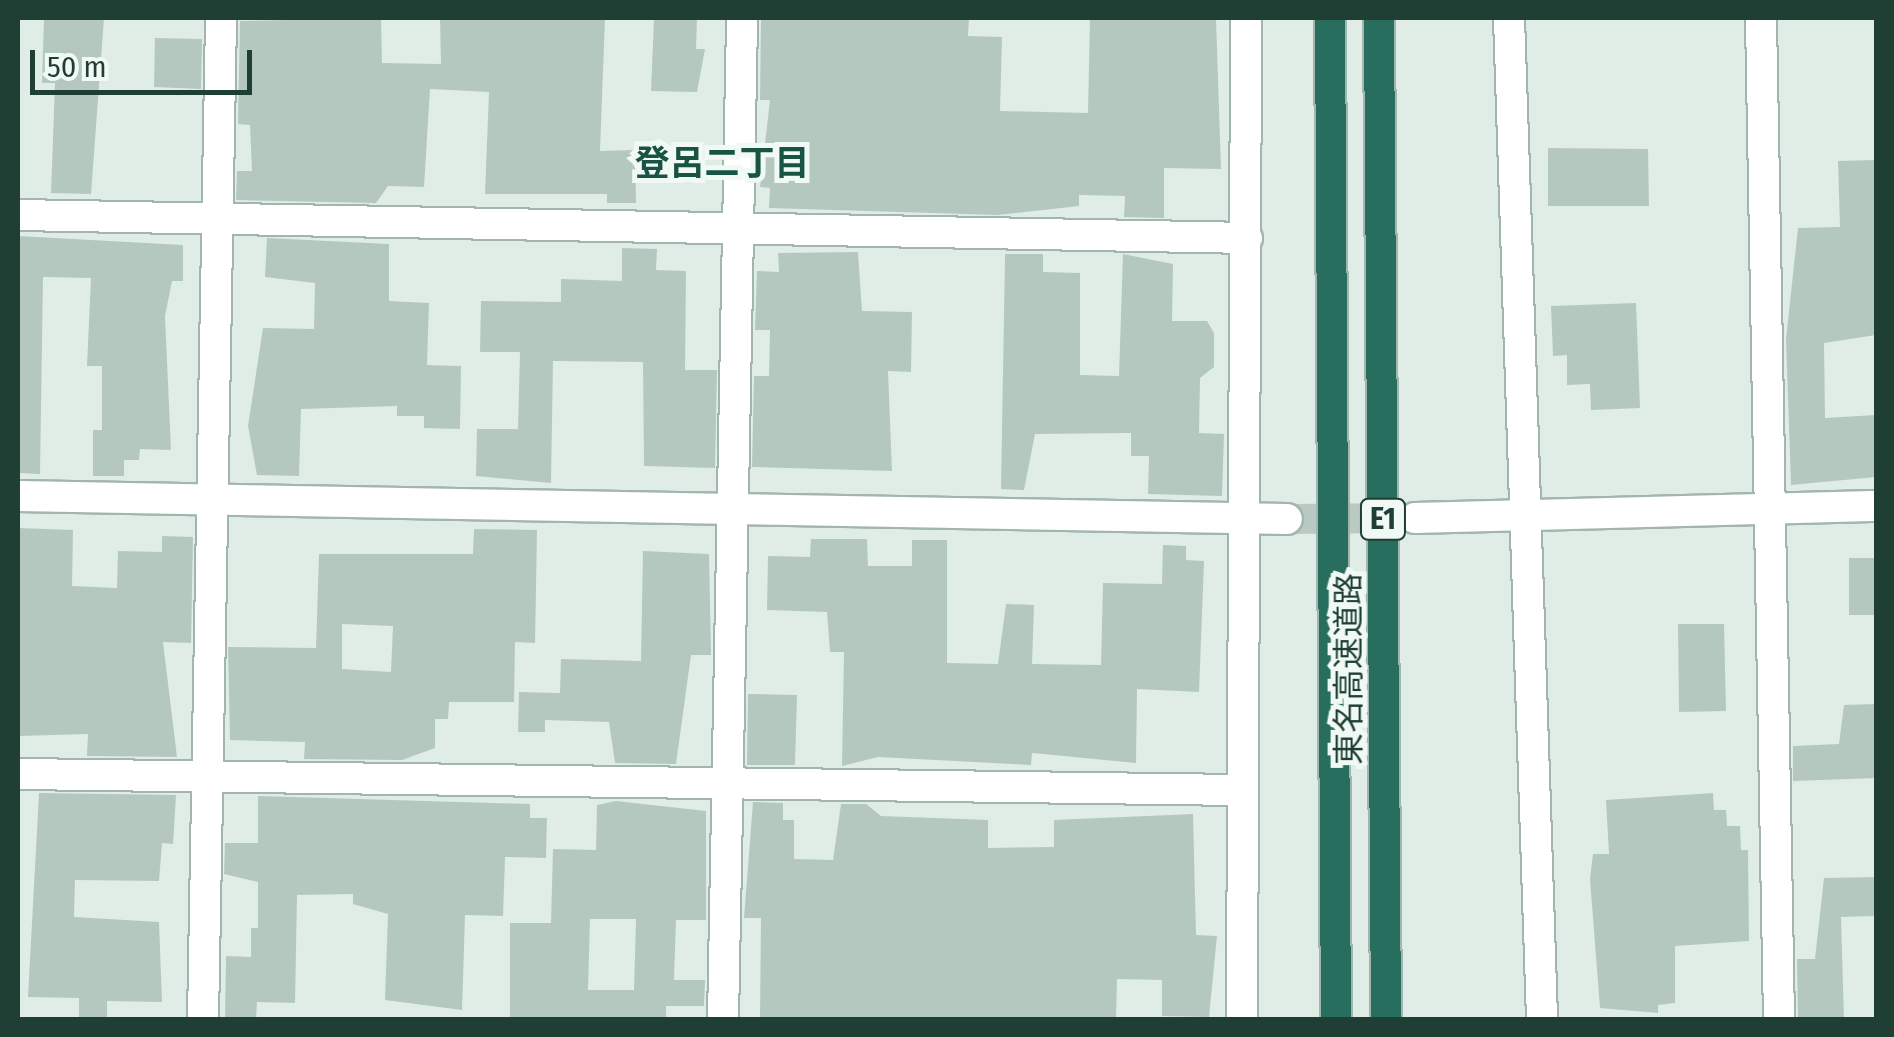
<!DOCTYPE html>
<meta charset="utf-8">
<style>
body{margin:0}
#map{position:relative;width:1894px;height:1037px;overflow:hidden;background:#e0ede7;font-family:"Fira Sans Condensed","Noto Sans JP",sans-serif}
div>[style]{position:absolute}
[style*='--x']{left:calc(var(--x)*1px);top:calc(var(--y)*1px);width:calc(var(--w)*1px);rotate:calc(var(--a)*1deg)}
.building>*{inset:0;background:#b5c8bf}
.secondary-tunnel>*{height:30px;margin-top:-15px;transform-origin:0;background:repeating-linear-gradient(90deg,#b9cac3 0 30px,transparent 0 45px)}
.roads{filter:drop-shadow(2px 0 #a2b5ae) drop-shadow(-2px 0 #a2b5ae) drop-shadow(0 2px #a2b5ae) drop-shadow(0 -2px #a2b5ae)}
.street>*{height:30px;margin:-15px;padding:0 15px;transform-origin:15px;border-radius:15px;background:#fff}
.secondary>*{height:30px;margin:-15px;padding:0 15px;transform-origin:15px;border-radius:15px;background:#fff}
.highway>*{height:30px;margin:-15px;padding:0 15px;transform-origin:15px;border-radius:15px;background:#276e5e}
span{translate:-50% -50%;white-space:nowrap;text-align:center;line-height:1.15;-webkit-text-stroke:10px #f1f9f5;paint-order:stroke}
.shield-label span{padding:2px 8px;background:#f1f9f5;border:2px solid;border-radius:8px;-webkit-text-stroke-width:0}
.shield-label{font-size:30px;color:#1f3f35;font-weight:700}
.street-label{font-size:32px;color:#1f3f35}
.neighbourhood-label{font-size:35px;color:#185343;font-weight:700}
.frame{position:absolute;inset:0;border:20px solid #1f3f35;pointer-events:none}
.scale{position:absolute;left:30px;top:50px;width:222px;height:45px;box-sizing:border-box;border:5px solid #1f3f35;border-top:0;padding-left:12px;font-size:30px;line-height:35px;white-space:nowrap;color:#1f3f35;-webkit-text-stroke:8px #f1f9f5;paint-order:stroke}
</style>
<div id="map">
<div class="building">
<div style="clip-path:polygon(44px 18px,104px 18px,91px 194px,51px 193px,55px 83px,42px 83px)"></div>
<div style="clip-path:polygon(381px 18px,382px 63px,441px 64px,440px 18px,605px 18px,600px 151px,635px 150px,636px 203px,607px 203px,607px 194px,485px 194px,489px 92px,430px 89px,424px 187px,388px 186px,376px 203px,236px 200px,237px 171px,252px 171px,250px 125px,238px 124px,240px 21px)"></div>
<div style="clip-path:polygon(654px 18px,697px 18px,696px 49px,705px 49px,697px 92px,651px 91px)"></div>
<div style="clip-path:polygon(761px 18px,969px 18px,968px 36px,1002px 37px,1000px 111px,1088px 113px,1090px 18px,1216px 18px,1221px 169px,1164px 168px,1164px 218px,1124px 217px,1125px 196px,1079px 195px,1079px 206px,997px 215px,769px 208px,770px 188px,760px 187px,770px 100px,760px 100px)"></div>
<div style="clip-path:polygon(155px 38px,202px 39px,201px 89px,154px 87px)"></div>
<div style="clip-path:polygon(1548px 148px,1648px 149px,1649px 206px,1548px 206px)"></div>
<div style="clip-path:polygon(1876px 160px,1876px 335px,1824px 343px,1825px 418px,1876px 415px,1876px 477px,1791px 485px,1786px 339px,1798px 228px,1840px 227px,1838px 161px)"></div>
<div style="clip-path:polygon(18px 236px,183px 245px,183px 281px,172px 281px,165px 316px,171px 450px,140px 449px,139px 460px,124px 460px,124px 476px,93px 476px,93px 430px,102px 430px,102px 366px,87px 366px,91px 278px,43px 277px,40px 474px,18px 473px)"></div>
<div style="clip-path:polygon(267px 238px,389px 244px,389px 301px,429px 303px,427px 365px,461px 366px,460px 429px,424px 428px,424px 416px,397px 416px,397px 406px,301px 409px,299px 476px,257px 475px,248px 426px,263px 328px,314px 329px,315px 283px,265px 277px)"></div>
<div style="clip-path:polygon(622px 248px,657px 249px,656px 270px,686px 271px,685px 370px,717px 370px,715px 468px,644px 466px,643px 362px,553px 361px,551px 483px,476px 476px,477px 429px,518px 429px,520px 352px,480px 352px,481px 301px,561px 302px,561px 279px,622px 281px)"></div>
<div style="clip-path:polygon(858px 252px,862px 311px,912px 312px,911px 372px,888px 371px,892px 471px,752px 467px,754px 376px,769px 376px,770px 330px,755px 330px,757px 271px,779px 272px,778px 253px)"></div>
<div style="clip-path:polygon(1005px 254px,1043px 254px,1043px 272px,1080px 273px,1080px 375px,1119px 376px,1123px 254px,1173px 264px,1172px 321px,1207px 321px,1214px 333px,1214px 367px,1200px 378px,1199px 433px,1224px 434px,1222px 496px,1148px 494px,1149px 456px,1131px 456px,1131px 433px,1035px 434px,1024px 490px,1001px 489px)"></div>
<div style="clip-path:polygon(1636px 303px,1640px 408px,1591px 410px,1590px 384px,1567px 385px,1567px 355px,1553px 356px,1551px 306px)"></div>
<div style="clip-path:polygon(18px 528px,73px 530px,72px 586px,117px 588px,118px 551px,162px 552px,162px 536px,193px 537px,191px 643px,163px 642px,177px 757px,87px 756px,88px 734px,18px 736px)"></div>
<div style="clip-path:polygon(evenodd,474px 529px,537px 530px,535px 643px,515px 642px,514px 702px,449px 702px,448px 719px,435px 719px,435px 748px,402px 760px,304px 759px,305px 742px,230px 740px,228px 647px,316px 648px,319px 554px,473px 554px,474px 529px,342px 624px,393px 626px,391px 672px,342px 669px,342px 624px)"></div>
<div style="clip-path:polygon(811px 539px,867px 539px,868px 566px,912px 566px,912px 540px,947px 540px,947px 663px,998px 664px,1006px 604px,1034px 605px,1032px 664px,1101px 665px,1103px 583px,1162px 584px,1163px 545px,1186px 546px,1186px 560px,1204px 561px,1199px 692px,1137px 689px,1136px 763px,1032px 753px,1031px 765px,878px 757px,842px 766px,844px 652px,830px 652px,827px 612px,767px 610px,768px 556px,810px 557px)"></div>
<div style="clip-path:polygon(643px 551px,709px 554px,711px 655px,691px 655px,676px 764px,615px 763px,609px 722px,545px 720px,545px 732px,518px 732px,519px 692px,560px 693px,561px 659px,641px 661px)"></div>
<div style="clip-path:polygon(1849px 558px,1876px 558px,1876px 615px,1849px 615px)"></div>
<div style="clip-path:polygon(1678px 624px,1724px 624px,1726px 711px,1679px 712px)"></div>
<div style="clip-path:polygon(748px 694px,797px 695px,795px 765px,747px 765px)"></div>
<div style="clip-path:polygon(1876px 704px,1876px 778px,1793px 781px,1793px 746px,1839px 744px,1844px 705px)"></div>
<div style="clip-path:polygon(39px 793px,176px 795px,173px 844px,162px 843px,159px 881px,75px 880px,74px 917px,159px 922px,162px 1002px,107px 1001px,107px 1019px,79px 1019px,79px 998px,28px 997px)"></div>
<div style="clip-path:polygon(1713px 793px,1714px 810px,1726px 810px,1727px 826px,1740px 826px,1741px 850px,1748px 850px,1749px 941px,1675px 946px,1675px 1003px,1658px 1005px,1658px 1013px,1600px 1008px,1590px 879px,1593px 854px,1609px 854px,1606px 800px)"></div>
<div style="clip-path:polygon(258px 796px,530px 804px,530px 818px,547px 818px,546px 858px,505px 857px,503px 916px,465px 915px,462px 1010px,385px 1000px,388px 914px,353px 904px,353px 894px,297px 895px,295px 1003px,257px 1002px,256px 1020px,225px 1020px,226px 956px,251px 957px,251px 928px,258px 928px,258px 882px,224px 874px,225px 843px,258px 843px)"></div>
<div style="clip-path:polygon(evenodd,616px 801px,706px 811px,706px 920px,676px 920px,674px 980px,705px 980px,704px 1006px,666px 1006px,666px 1020px,510px 1017px,510px 923px,551px 923px,553px 849px,596px 850px,597px 805px,616px 801px,590px 919px,636px 919px,634px 990px,588px 990px,590px 919px)"></div>
<div style="clip-path:polygon(753px 802px,783px 803px,783px 820px,794px 820px,794px 859px,833px 860px,841px 804px,866px 804px,881px 816px,988px 820px,988px 848px,1054px 847px,1054px 820px,1193px 814px,1196px 935px,1217px 936px,1209px 1017px,1162px 1016px,1162px 980px,1117px 979px,1116px 1020px,760px 1017px,761px 918px,744px 918px)"></div>
<div style="clip-path:polygon(1876px 877px,1876px 916px,1841px 917px,1844px 1020px,1798px 1020px,1797px 959px,1815px 959px,1824px 878px)"></div>
</div>
<div class="secondary-tunnel">
<div style="--x:1287;--y:519;--w:122;--a:-0.5"></div>
</div>
<div class="roads">
<div class="street">
<div style="--x:1509;--y:18;--w:1003;--a:88.11"></div>
<div style="--x:1761;--y:18;--w:1002;--a:88.97"></div>
<div style="--x:18;--y:215;--w:1229;--a:1.07"></div>
<div style="--x:1530;--y:515;--w:346;--a:-1.5"></div>
<div style="--x:18;--y:774;--w:1220;--a:0.75"></div>
<div style="--x:203;--y:1020;--w:1002;--a:-88.97"></div>
<div style="--x:723;--y:1020;--w:1002;--a:-88.91"></div>
<div style="--x:1242;--y:1020;--w:1002;--a:-89.77"></div>
</div>
<div class="secondary">
<div style="--x:18;--y:496;--w:1269;--a:1.04"></div>
<div style="--x:1415;--y:518;--w:115;--a:-1.5"></div>
</div>
<div class="highway">
<div style="--x:1330;--y:18;--w:1002;--a:89.66"></div>
<div style="--x:1379;--y:18;--w:1002;--a:89.6"></div>
</div>
</div>
<div class="shield-label">
<span style="left:1383px;top:519px">E1</span>
</div>
<div class="street-label">
<span style="left:1349px;top:669px;rotate:-90deg">東名高速道路</span>
</div>
<div class="neighbourhood-label">
<span style="left:722px;top:163px">登呂二丁目</span>
</div>
<div class="frame"></div>
<div class="scale">50 m</div>
</div>
